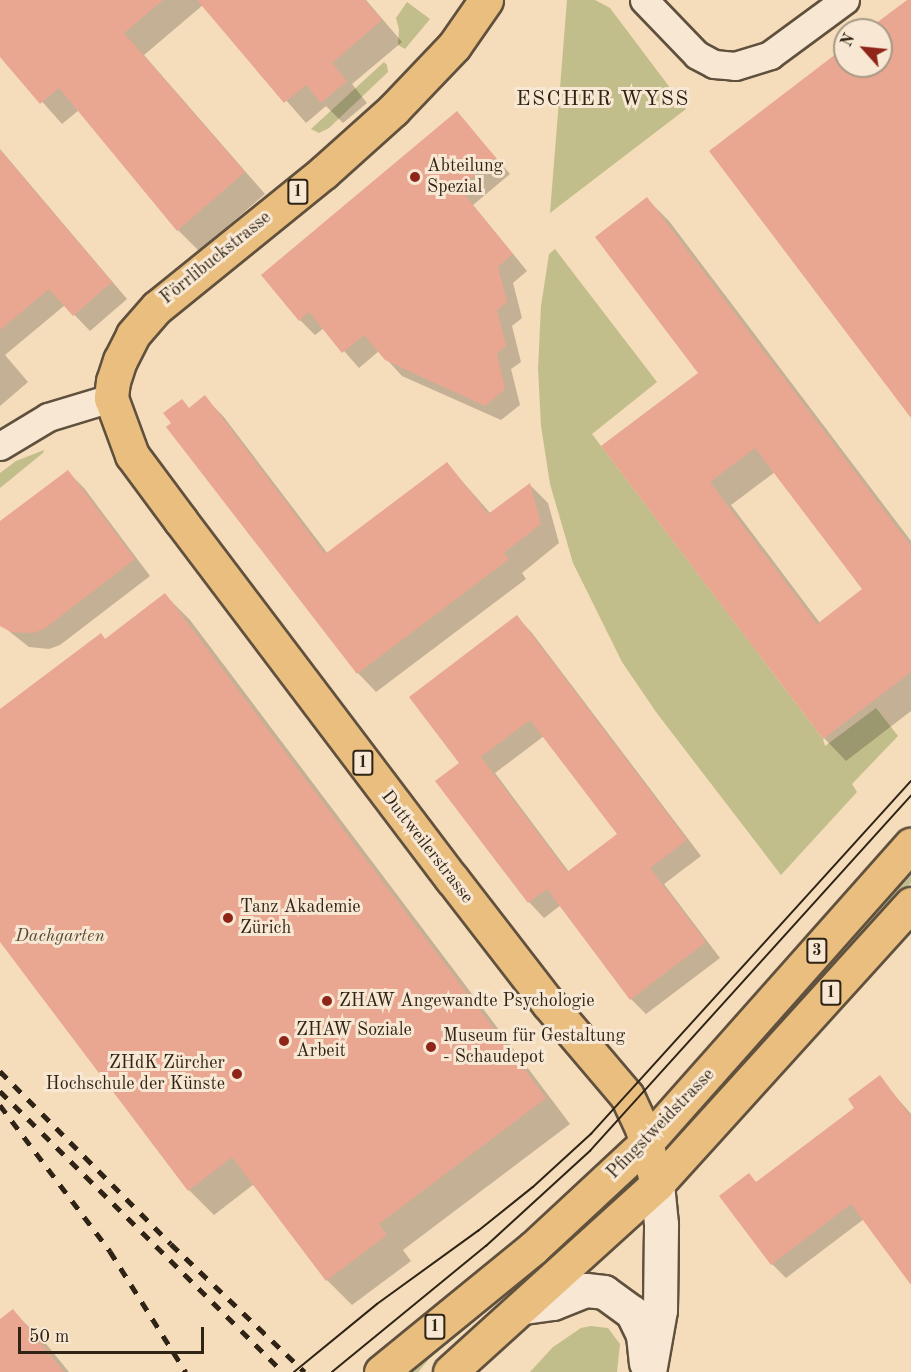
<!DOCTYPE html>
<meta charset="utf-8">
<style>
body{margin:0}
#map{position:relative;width:911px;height:1372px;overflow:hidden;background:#f5dcbb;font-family:"Old Standard TT",serif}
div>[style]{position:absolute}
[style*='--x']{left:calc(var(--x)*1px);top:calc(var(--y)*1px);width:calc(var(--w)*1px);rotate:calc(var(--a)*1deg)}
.green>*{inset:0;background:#c2be8b}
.shadow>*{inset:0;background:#0003}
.building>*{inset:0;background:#e9a791}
.roads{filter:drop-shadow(2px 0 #60513e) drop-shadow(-2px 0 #60513e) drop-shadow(0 2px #60513e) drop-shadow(0 -2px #60513e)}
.street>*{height:27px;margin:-13.5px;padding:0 13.5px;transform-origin:13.5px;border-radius:13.5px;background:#f8e8d3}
.secondary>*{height:33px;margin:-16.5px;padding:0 16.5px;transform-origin:16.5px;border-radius:16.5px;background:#f8e8d3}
.primary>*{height:33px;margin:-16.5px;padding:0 16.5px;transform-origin:16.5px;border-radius:16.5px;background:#eabe7e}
.tram>*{height:1.5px;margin:-0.75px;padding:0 0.75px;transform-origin:0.75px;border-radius:0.75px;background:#2e2315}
.rail>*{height:4.5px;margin-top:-2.25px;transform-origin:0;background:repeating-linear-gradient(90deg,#2e2315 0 10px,transparent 0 20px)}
.dots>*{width:16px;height:16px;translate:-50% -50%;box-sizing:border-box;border:3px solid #f8e8d3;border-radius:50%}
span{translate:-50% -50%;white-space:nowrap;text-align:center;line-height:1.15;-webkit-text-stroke:6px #f8e8d3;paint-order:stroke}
.shield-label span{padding:2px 4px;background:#f8e8d3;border:2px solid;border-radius:4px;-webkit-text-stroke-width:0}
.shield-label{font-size:16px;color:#2e2315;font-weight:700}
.poi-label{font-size:18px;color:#2e2315}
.left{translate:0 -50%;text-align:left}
.right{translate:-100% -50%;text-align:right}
.street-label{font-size:18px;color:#2e2315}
.park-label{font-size:18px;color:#534a32;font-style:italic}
.quarter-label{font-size:21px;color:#2e2315;letter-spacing:1.5px}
.north{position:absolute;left:833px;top:18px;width:60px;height:60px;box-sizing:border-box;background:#f8e8d3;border:2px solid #a79987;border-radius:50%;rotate:297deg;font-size:16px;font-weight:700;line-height:24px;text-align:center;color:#2e2315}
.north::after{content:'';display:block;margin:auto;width:21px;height:27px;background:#8f2418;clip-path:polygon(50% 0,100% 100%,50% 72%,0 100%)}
.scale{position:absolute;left:18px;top:1327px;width:186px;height:27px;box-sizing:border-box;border:3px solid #2e2315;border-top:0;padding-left:8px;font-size:18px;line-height:21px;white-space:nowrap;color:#2e2315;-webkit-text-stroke:4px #f8e8d3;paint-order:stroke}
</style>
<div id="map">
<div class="green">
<div style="clip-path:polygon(567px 0,595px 0,610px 8px,686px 109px,550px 213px)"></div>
<div style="clip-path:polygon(407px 2px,430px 19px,405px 49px,398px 45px,399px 29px,396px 18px)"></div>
<div style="clip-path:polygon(384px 62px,387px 65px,388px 72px,329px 128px,319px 133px,311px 129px)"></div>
<div style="clip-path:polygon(555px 249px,657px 382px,592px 434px,823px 739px,825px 746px,876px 708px,898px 736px,852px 784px,857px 792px,781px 875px,656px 712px,622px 662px,573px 563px,550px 484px,541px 426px,538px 369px,541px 306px,549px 254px)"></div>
<div style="clip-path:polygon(44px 450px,43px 453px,0 488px,0 473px,16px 461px)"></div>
<div style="clip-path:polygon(911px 868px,911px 883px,747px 1066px,739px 1059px)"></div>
<div style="clip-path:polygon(568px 1235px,572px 1240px,430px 1358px,418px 1372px,406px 1372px)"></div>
<div style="clip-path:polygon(591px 1326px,608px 1328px,620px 1344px,617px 1372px,530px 1372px,553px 1347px,581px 1328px)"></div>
</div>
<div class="shadow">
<div style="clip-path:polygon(0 0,366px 0,402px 42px,352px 84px,367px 103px,343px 123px,326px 106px,306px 123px,203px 5px,144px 55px,265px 194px,199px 251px,178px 230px,79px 110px,62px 124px,0 54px)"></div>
<div style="clip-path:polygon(457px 113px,510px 174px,473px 205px,527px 271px,513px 283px,522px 318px,512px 326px,521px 362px,511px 369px,520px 405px,501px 420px,402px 376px,379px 351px,359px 368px,324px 328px,315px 335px,300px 320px)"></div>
<div style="clip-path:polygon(0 149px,127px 299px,90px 331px,65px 305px,5px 355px,28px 382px,0 406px)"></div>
<div style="clip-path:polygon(evenodd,647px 199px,669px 221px,911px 541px,911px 711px,846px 761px,824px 738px,603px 446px,700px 373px,647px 199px,775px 472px,864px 589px,820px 623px,731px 505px,775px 472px)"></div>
<div style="clip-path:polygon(204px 397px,223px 416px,328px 554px,447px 464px,491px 514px,530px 485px,548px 503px,559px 543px,522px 573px,526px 579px,376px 692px,358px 673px,190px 409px)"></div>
<div style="clip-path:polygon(68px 472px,84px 488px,150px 576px,60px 645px,49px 649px,29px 647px,0 624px,0 525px)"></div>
<div style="clip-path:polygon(165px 595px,190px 620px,570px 1124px,403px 1250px,411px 1261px,352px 1305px,327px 1280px,254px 1184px,214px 1215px,189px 1190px,0 940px,0 711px,106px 640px)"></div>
<div style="clip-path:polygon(evenodd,517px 617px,532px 633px,701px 856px,664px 884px,720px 958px,646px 1014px,631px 999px,561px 905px,544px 918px,529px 902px,437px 781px,461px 764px,517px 617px,544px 736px,619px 834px,569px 872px,495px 773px,544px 736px)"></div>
<div style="clip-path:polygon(879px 1077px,911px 1114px,911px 1282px,864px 1219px,786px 1278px,772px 1264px,757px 1183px,856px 1108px)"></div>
<div style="clip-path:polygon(13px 1311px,47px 1345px,69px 1372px,0 1372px,0 1321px)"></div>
</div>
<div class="building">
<div style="clip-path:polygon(0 0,163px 0,124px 33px,245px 172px,177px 231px,59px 88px,40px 104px,0 57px)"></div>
<div style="clip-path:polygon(197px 0,365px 0,382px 20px,332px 63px,347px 81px,321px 103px,306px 85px,284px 103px)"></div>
<div style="clip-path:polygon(907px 0,911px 0,911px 418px,709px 151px,845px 47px,845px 66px,881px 66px,881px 30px,867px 30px)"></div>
<div style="clip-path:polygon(457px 111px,496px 158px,459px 188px,513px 254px,498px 267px,507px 302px,497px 310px,506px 346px,497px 353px,505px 389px,485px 406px,385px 360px,364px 335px,342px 353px,309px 312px,299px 321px,261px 275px)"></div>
<div style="clip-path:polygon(0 150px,112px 282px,73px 316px,49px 289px,0 330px)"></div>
<div style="clip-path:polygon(evenodd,647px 197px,911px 546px,911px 672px,823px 739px,601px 446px,698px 373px,595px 237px,647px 197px,755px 448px,862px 589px,817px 624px,710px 482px,755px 448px)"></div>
<div style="clip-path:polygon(205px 395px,325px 554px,447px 462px,488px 514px,530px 483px,541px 524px,504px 553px,509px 559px,357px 674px,166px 427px,171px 423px,163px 413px,182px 399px,189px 408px)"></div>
<div style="clip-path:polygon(68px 470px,135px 559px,44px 629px,33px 633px,11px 632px,0 626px,0 521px)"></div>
<div style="clip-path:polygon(165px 593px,546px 1098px,379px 1224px,387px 1235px,326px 1281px,232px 1157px,188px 1191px,0 942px,0 709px,101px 633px,105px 639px)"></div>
<div style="clip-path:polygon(evenodd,517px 615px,687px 840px,650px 868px,706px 942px,630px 1000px,547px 889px,528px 903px,435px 781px,459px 763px,409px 697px,517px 615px,530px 720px,617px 834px,567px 872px,481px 757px,530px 720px)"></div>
<div style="clip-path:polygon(880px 1075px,911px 1117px,911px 1285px,851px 1204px,771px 1265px,719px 1196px,749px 1173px,756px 1182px,854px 1108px,848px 1099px)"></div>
<div style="clip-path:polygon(13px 1309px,64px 1372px,0 1372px,0 1319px)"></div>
</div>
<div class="roads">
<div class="street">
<div style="--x:644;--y:0;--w:76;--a:46.1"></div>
<div style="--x:697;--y:55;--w:19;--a:28"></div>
<div style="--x:714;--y:64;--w:21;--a:5"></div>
<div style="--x:735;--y:66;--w:37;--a:-17"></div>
<div style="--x:770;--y:55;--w:93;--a:-36.3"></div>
<div style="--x:0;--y:446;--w:56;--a:-31.1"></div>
<div style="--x:48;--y:417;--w:66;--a:-16.8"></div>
</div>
<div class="secondary">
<div style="--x:524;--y:1307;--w:29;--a:-8"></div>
<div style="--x:553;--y:1303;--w:35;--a:-22"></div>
<div style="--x:586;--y:1290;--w:18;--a:6"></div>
<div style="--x:604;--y:1292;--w:34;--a:36"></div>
<div style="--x:632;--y:1312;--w:25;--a:64"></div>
<div style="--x:643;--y:1335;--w:28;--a:84"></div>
<div style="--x:649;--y:1372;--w:63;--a:-79.9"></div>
<div style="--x:660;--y:1310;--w:86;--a:-89.3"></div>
<div style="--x:661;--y:1224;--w:40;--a:-95.7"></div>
</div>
<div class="primary">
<div style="--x:486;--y:0;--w:56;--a:124.8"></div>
<div style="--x:454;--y:46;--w:88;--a:133.6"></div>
<div style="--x:393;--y:110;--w:93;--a:138.1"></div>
<div style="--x:324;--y:172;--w:215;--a:141"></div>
<div style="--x:157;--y:307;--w:37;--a:131"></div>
<div style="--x:133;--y:335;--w:28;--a:117"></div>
<div style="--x:120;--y:360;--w:22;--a:108"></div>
<div style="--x:113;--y:381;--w:17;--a:97"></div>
<div style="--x:111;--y:398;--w:61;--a:69.8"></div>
<div style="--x:132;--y:455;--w:82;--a:53.4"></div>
<div style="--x:181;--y:521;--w:449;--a:52.9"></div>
<div style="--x:452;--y:879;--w:157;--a:52.3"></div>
<div style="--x:548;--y:1003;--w:122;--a:49.7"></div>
<div style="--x:627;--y:1096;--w:35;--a:65"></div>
<div style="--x:642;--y:1128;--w:58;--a:75"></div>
<div style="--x:381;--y:1372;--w:196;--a:-39.2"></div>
<div style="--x:533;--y:1248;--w:154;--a:-42.9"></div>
<div style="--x:646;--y:1143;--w:399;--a:-48.4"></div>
<div style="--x:450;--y:1372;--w:280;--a:-42.2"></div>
<div style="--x:657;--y:1184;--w:378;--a:-47.8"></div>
</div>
</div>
<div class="tram">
<div style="--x:294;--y:1372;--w:107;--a:-39.3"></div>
<div style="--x:377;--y:1304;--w:125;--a:-35.9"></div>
<div style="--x:478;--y:1231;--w:70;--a:-38.7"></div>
<div style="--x:533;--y:1187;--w:79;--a:-42.4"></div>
<div style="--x:591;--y:1134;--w:476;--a:-47.8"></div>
<div style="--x:332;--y:1372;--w:199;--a:-39.3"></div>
<div style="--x:486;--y:1246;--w:141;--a:-42.4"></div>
<div style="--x:590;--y:1151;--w:479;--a:-47.9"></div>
</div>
<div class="rail">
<div style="--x:0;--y:1071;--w:243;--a:45.3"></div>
<div style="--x:171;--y:1244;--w:185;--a:43.7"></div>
<div style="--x:0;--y:1091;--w:399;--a:44.8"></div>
<div style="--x:0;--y:1105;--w:183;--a:53"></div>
<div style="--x:110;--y:1251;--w:143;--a:57.9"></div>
</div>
<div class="dots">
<div style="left:415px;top:177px;background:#8f2418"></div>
<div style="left:228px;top:918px;background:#8f2418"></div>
<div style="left:327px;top:1001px;background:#8f2418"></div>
<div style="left:284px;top:1041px;background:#8f2418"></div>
<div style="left:431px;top:1047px;background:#8f2418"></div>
<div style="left:237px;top:1074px;background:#8f2418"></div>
</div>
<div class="shield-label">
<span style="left:298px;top:192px">1</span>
<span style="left:363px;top:763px">1</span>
<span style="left:817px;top:951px">3</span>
<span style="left:831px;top:993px">1</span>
<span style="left:435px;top:1327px">1</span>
</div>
<div class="poi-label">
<span class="left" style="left:427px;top:177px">Abteilung<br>Spezial</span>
<span class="left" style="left:240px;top:918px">Tanz Akademie<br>Zürich</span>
<span class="left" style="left:339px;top:1001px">ZHAW Angewandte Psychologie</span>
<span class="left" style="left:296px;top:1041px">ZHAW Soziale<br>Arbeit</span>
<span class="left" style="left:443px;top:1047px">Museum für Gestaltung<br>- Schaudepot</span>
<span class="right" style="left:225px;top:1074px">ZHdK Zürcher<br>Hochschule der Künste</span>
</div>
<div class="street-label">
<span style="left:216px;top:258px;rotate:-39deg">Förrlibuckstrasse</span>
<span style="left:427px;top:847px;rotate:52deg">Duttweilerstrasse</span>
<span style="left:661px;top:1124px;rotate:-46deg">Pfingstweidstrasse</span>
</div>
<div class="park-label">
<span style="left:60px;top:936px">Dachgarten</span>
</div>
<div class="quarter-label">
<span style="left:603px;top:100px">ESCHER WYSS</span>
</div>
<div class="north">N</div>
<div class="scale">50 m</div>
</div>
